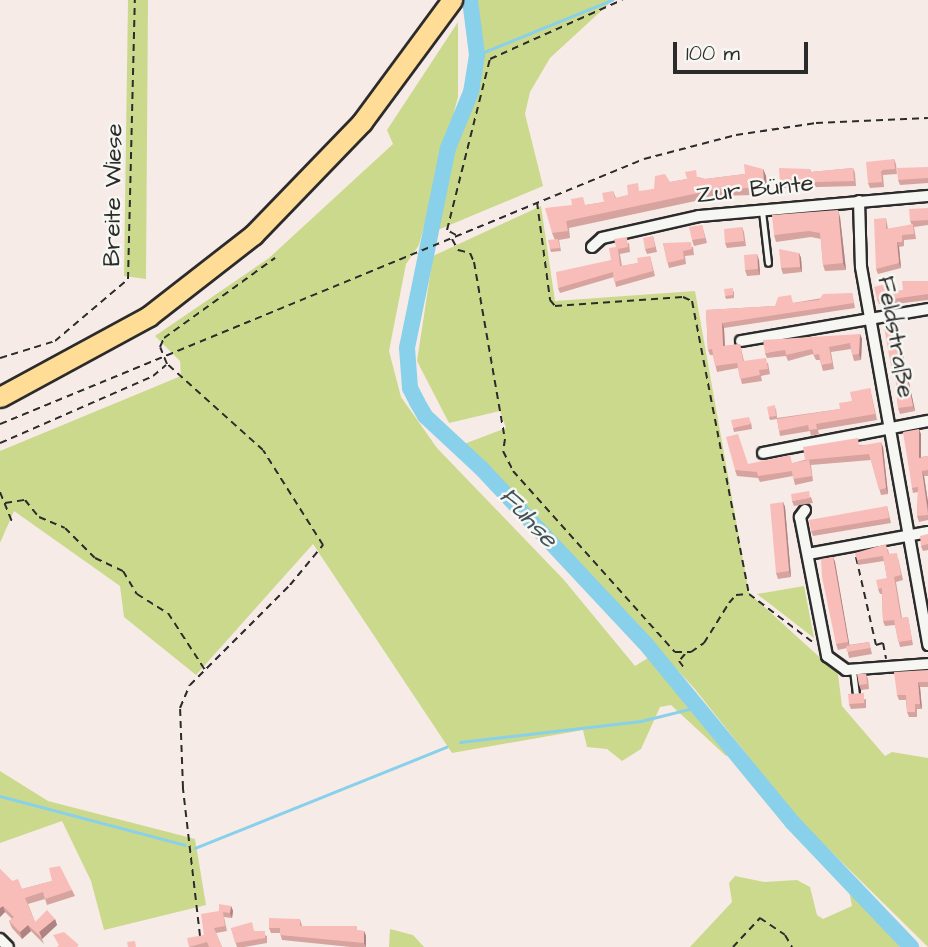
<!DOCTYPE html>
<meta charset="utf-8">
<style>
body{margin:0}
#map{position:relative;width:928px;height:947px;overflow:hidden;background:#f7ebe7;font-family:"Architects Daughter",sans-serif}
div>[style]{position:absolute}
[style*='--x']{left:calc(var(--x)*1px);top:calc(var(--y)*1px);width:calc(var(--w)*1px);rotate:calc(var(--a)*1deg)}
.green>*{inset:0;background:#cbd98c}
.stream>*{height:2.5px;margin:-1.25px;padding:0 1.25px;transform-origin:1.25px;border-radius:1.25px;background:#89d0ea}
.river>*{height:16px;margin:-8px;padding:0 8px;transform-origin:8px;border-radius:8px;background:#89d0ea}
.path>*{height:2px;margin-top:-1px;transform-origin:0;background:repeating-linear-gradient(90deg,#2b2b2b 0 7px,transparent 0 12px)}
.roads{filter:drop-shadow(2px 0 #2b2b2b) drop-shadow(-2px 0 #2b2b2b) drop-shadow(0 2px #2b2b2b) drop-shadow(0 -2px #2b2b2b)}
.lane>*{height:5px;margin:-2.5px;padding:0 2.5px;transform-origin:2.5px;border-radius:2.5px;background:#f6f6f2}
.street>*{height:10px;margin:-5px;padding:0 5px;transform-origin:5px;border-radius:5px;background:#f6f6f2}
.highway>*{height:19px;margin:-9.5px;padding:0 9.5px;transform-origin:9.5px;border-radius:9.5px;background:#ffdd96}
.wall>*{inset:0;background:#d6a39f}
.shaded-wall>*{inset:0;background:#ae8482}
.building>*{inset:0;background:#f9bdb9}
span{translate:-50% -50%;white-space:nowrap;text-align:center;line-height:1.15;-webkit-text-stroke:5px #f6f6f2;paint-order:stroke}
.street-label{font-size:24px;color:#2b2b2b}
.water-label{font-size:26px;color:#42545b;font-style:italic}
.scale{position:absolute;left:673px;top:42px;width:135px;height:32px;box-sizing:border-box;border:4px solid #2b2b2b;border-top:0;padding-left:9px;font-size:21px;line-height:24px;white-space:nowrap;color:#2b2b2b;-webkit-text-stroke:5px #f6f6f2;paint-order:stroke}
</style>
<div id="map">
<div class="green">
<div style="clip-path:polygon(128px 0,148px 0,146px 279px,124px 276px)"></div>
<div style="clip-path:polygon(478px 0,613px 0,550px 58px,530px 92px,525px 114px,543px 186px,433px 232px,450px 159px,481px 82px)"></div>
<div style="clip-path:polygon(458px 22px,458px 97px,419px 245px,406px 264px,389px 351px,401px 397px,437px 448px,564px 580px,635px 666px,648px 658px,730px 753px,726px 756px,671px 705px,660px 707px,641px 749px,622px 761px,607px 749px,587px 747px,583px 730px,452px 753px,313px 544px,196px 675px,124px 617px,120px 586px,14px 511px,0 543px,0 451px,181px 376px,180px 361px,155px 336px,269px 258px,393px 144px,387px 130px)"></div>
<div style="clip-path:polygon(541px 206px,555px 301px,695px 291px,749px 593px,838px 674px,842px 706px,885px 756px,892px 752px,928px 758px,928px 947px,798px 819px,694px 688px,514px 492px,464px 444px,506px 428px,500px 411px,449px 423px,417px 361px,433px 256px)"></div>
<div style="clip-path:polygon(804px 586px,814px 638px,757px 594px)"></div>
<div style="clip-path:polygon(0 771px,48px 801px,195px 839px,206px 905px,104px 930px,91px 881px,62px 821px,0 843px)"></div>
<div style="clip-path:polygon(735px 876px,764px 882px,797px 880px,810px 887px,817px 915px,823px 919px,852px 906px,848px 886px,900px 947px,690px 947px,732px 902px,729px 883px)"></div>
<div style="clip-path:polygon(390px 929px,413px 935px,424px 947px,450px 947px,389px 947px)"></div>
</div>
<div class="stream">
<div style="--x:477;--y:55;--w:146;--a:-22.2"></div>
<div style="--x:460;--y:742;--w:182;--a:-6.6"></div>
<div style="--x:641;--y:721;--w:58;--a:-14"></div>
<div style="--x:0;--y:796;--w:191;--a:14.8"></div>
<div style="--x:195;--y:848;--w:271;--a:-21.9"></div>
</div>
<div class="river">
<div style="--x:470;--y:0;--w:55;--a:82.7"></div>
<div style="--x:477;--y:55;--w:37;--a:99"></div>
<div style="--x:471;--y:92;--w:61;--a:112.3"></div>
<div style="--x:448;--y:148;--w:204;--a:101.6"></div>
<div style="--x:407;--y:348;--w:40;--a:85.7"></div>
<div style="--x:410;--y:388;--w:16;--a:63"></div>
<div style="--x:417;--y:402;--w:16;--a:60"></div>
<div style="--x:425;--y:416;--w:78;--a:42.9"></div>
<div style="--x:482;--y:469;--w:238;--a:46.9"></div>
<div style="--x:645;--y:643;--w:232;--a:50.6"></div>
<div style="--x:792;--y:822;--w:173;--a:46.4"></div>
</div>
<div class="path">
<div style="--x:537;--y:202;--w:99;--a:82.4"></div>
<div style="--x:550;--y:300;--w:8;--a:50"></div>
<div style="--x:555;--y:306;--w:128;--a:-4"></div>
<div style="--x:683;--y:297;--w:10;--a:24"></div>
<div style="--x:692;--y:301;--w:298;--a:79"></div>
<div style="--x:749;--y:594;--w:83;--a:37.1"></div>
<div style="--x:456;--y:235;--w:10;--a:-151"></div>
<div style="--x:447;--y:230;--w:176;--a:-75.9"></div>
<div style="--x:490;--y:59;--w:145;--a:-24.1"></div>
<div style="--x:452;--y:239;--w:13;--a:61"></div>
<div style="--x:458;--y:250;--w:12;--a:14"></div>
<div style="--x:470;--y:253;--w:10;--a:66"></div>
<div style="--x:474;--y:262;--w:180;--a:80.1"></div>
<div style="--x:505;--y:439;--w:12;--a:99"></div>
<div style="--x:503;--y:451;--w:22;--a:63"></div>
<div style="--x:513;--y:471;--w:243;--a:48.2"></div>
<div style="--x:675;--y:652;--w:16;--a:0"></div>
<div style="--x:691;--y:652;--w:16;--a:-35"></div>
<div style="--x:704;--y:643;--w:47;--a:-58"></div>
<div style="--x:729;--y:603;--w:11;--a:-49"></div>
<div style="--x:736;--y:595;--w:12;--a:-5"></div>
<div style="--x:0;--y:358;--w:58;--a:-17.2"></div>
<div style="--x:55;--y:341;--w:96;--a:-40.3"></div>
<div style="--x:128;--y:279;--w:279;--a:-88.6"></div>
<div style="--x:0;--y:424;--w:696;--a:-22.37"></div>
<div style="--x:644;--y:159;--w:95;--a:-14.6"></div>
<div style="--x:736;--y:135;--w:81;--a:-8.5"></div>
<div style="--x:816;--y:123;--w:112;--a:-2.6"></div>
<div style="--x:0;--y:443;--w:167;--a:-23.6"></div>
<div style="--x:153;--y:376;--w:17;--a:-40"></div>
<div style="--x:0;--y:492;--w:35;--a:68"></div>
<div style="--x:5;--y:503;--w:20;--a:-9"></div>
<div style="--x:25;--y:500;--w:22;--a:51"></div>
<div style="--x:39;--y:517;--w:28;--a:23"></div>
<div style="--x:65;--y:528;--w:42;--a:45"></div>
<div style="--x:95;--y:558;--w:31;--a:25"></div>
<div style="--x:123;--y:571;--w:27;--a:59"></div>
<div style="--x:137;--y:594;--w:36;--a:32"></div>
<div style="--x:168;--y:613;--w:68;--a:57"></div>
<div style="--x:856;--y:557;--w:90;--a:77.2"></div>
<div style="--x:876;--y:645;--w:7;--a:-16"></div>
<div style="--x:883;--y:643;--w:16;--a:79"></div>
<div style="--x:685;--y:654;--w:9;--a:131"></div>
<div style="--x:679;--y:661;--w:10;--a:53"></div>
<div style="--x:200;--y:936;--w:149;--a:-96.6"></div>
<div style="--x:183;--y:788;--w:80;--a:-92.1"></div>
<div style="--x:180;--y:708;--w:25;--a:-67"></div>
<div style="--x:190;--y:685;--w:141;--a:-45"></div>
<div style="--x:290;--y:585;--w:52;--a:-50.5"></div>
<div style="--x:323;--y:545;--w:112;--a:-122.3"></div>
<div style="--x:263;--y:450;--w:129;--a:-138.1"></div>
<div style="--x:167;--y:364;--w:18;--a:-112"></div>
<div style="--x:160;--y:347;--w:10;--a:-66"></div>
<div style="--x:164;--y:338;--w:137;--a:-35.8"></div>
<div style="--x:733;--y:947;--w:40;--a:-47"></div>
<div style="--x:760;--y:918;--w:30;--a:34"></div>
<div style="--x:785;--y:935;--w:14;--a:60"></div>
</div>
<div class="roads">
<div class="lane">
<div style="--x:762;--y:211;--w:52;--a:83.4"></div>
<div style="--x:853;--y:670;--w:25;--a:83"></div>
</div>
<div class="street">
<div style="--x:859;--y:201;--w:66;--a:88.3"></div>
<div style="--x:861;--y:267;--w:384;--a:79.9"></div>
<div style="--x:592;--y:247;--w:13;--a:-42"></div>
<div style="--x:602;--y:238;--w:99;--a:-12.8"></div>
<div style="--x:699;--y:216;--w:230;--a:-5"></div>
<div style="--x:741;--y:341;--w:190;--a:-9.7"></div>
<div style="--x:763;--y:453;--w:168;--a:-11"></div>
<div style="--x:805;--y:510;--w:9;--a:126"></div>
<div style="--x:800;--y:517;--w:142;--a:79"></div>
<div style="--x:827;--y:656;--w:24;--a:36"></div>
<div style="--x:846;--y:670;--w:82;--a:-4.2"></div>
<div style="--x:808;--y:554;--w:122;--a:-10.4"></div>
<div style="--x:0;--y:939;--w:11;--a:45"></div>
</div>
<div class="highway">
<div style="--x:0;--y:397;--w:170;--a:-28.5"></div>
<div style="--x:149;--y:316;--w:132;--a:-37.9"></div>
<div style="--x:253;--y:235;--w:157;--a:-46"></div>
<div style="--x:362;--y:122;--w:152;--a:-53.6"></div>
</div>
</div>
<div class="wall">
<div style="clip-path:polygon(894px 159px,896px 164px,897px 174px,883px 175px,884px 187px,870px 188px,868px 183px)"></div>
<div style="clip-path:polygon(928px 167px,928px 183px,900px 185px,898px 180px)"></div>
<div style="clip-path:polygon(853px 168px,855px 173px,856px 186px,782px 188px,780px 183px,810px 169px,811px 172px)"></div>
<div style="clip-path:polygon(763px 169px,766px 176px,767px 190px,752px 191px,753px 195px,719px 196px,569px 228px,570px 238px,559px 240px,561px 251px,551px 252px,550px 249px,555px 240px,552px 233px,586px 205px,604px 202px,613px 191px,616px 198px,654px 189px,670px 182px,698px 177px,705px 179px,745px 174px)"></div>
<div style="clip-path:polygon(928px 208px,928px 225px,914px 227px,916px 239px,904px 240px,904px 246px,899px 247px,901px 268px,878px 274px,876px 269px,886px 218px,888px 229px,912px 225px,910px 221px)"></div>
<div style="clip-path:polygon(840px 217px,846px 270px,825px 271px,823px 265px,821px 239px,811px 237px,776px 242px,774px 235px)"></div>
<div style="clip-path:polygon(702px 225px,707px 243px,694px 246px,692px 240px)"></div>
<div style="clip-path:polygon(742px 227px,744px 232px,746px 246px,727px 248px,725px 243px)"></div>
<div style="clip-path:polygon(653px 236px,657px 252px,647px 254px,645px 249px)"></div>
<div style="clip-path:polygon(629px 243px,630px 252px,620px 254px,622px 266px,638px 263px,650px 256px,655px 276px,616px 287px,614px 277px,560px 293px,558px 288px,611px 260px,616px 247px)"></div>
<div style="clip-path:polygon(663px 243px,693px 247px,694px 255px,685px 256px,686px 264px,669px 268px)"></div>
<div style="clip-path:polygon(799px 253px,801px 258px,802px 272px,783px 274px,781px 268px)"></div>
<div style="clip-path:polygon(759px 260px,760px 275px,747px 276px,745px 270px)"></div>
<div style="clip-path:polygon(928px 281px,928px 300px,895px 304px,893px 299px,903px 290px)"></div>
<div style="clip-path:polygon(886px 284px,891px 302px,879px 304px,877px 299px)"></div>
<div style="clip-path:polygon(734px 291px,734px 298px,726px 299px,725px 296px)"></div>
<div style="clip-path:polygon(852px 293px,855px 308px,724px 328px,725px 346px,740px 344px,744px 361px,768px 363px,770px 374px,761px 376px,762px 381px,742px 384px,738px 368px,717px 372px,713px 355px,710px 355px,708px 350px,706px 310px,775px 306px)"></div>
<div style="clip-path:polygon(896px 325px,898px 330px,898px 349px,901px 348px,903px 354px,915px 411px,900px 414px,898px 408px,895px 366px,892px 367px,890px 361px)"></div>
<div style="clip-path:polygon(860px 334px,862px 339px,861px 360px,854px 361px,851px 349px,831px 352px,834px 369px,823px 371px,820px 360px,816px 360px,813px 354px,788px 361px,786px 356px,767px 358px,765px 353px)"></div>
<div style="clip-path:polygon(870px 388px,877px 420px,818px 430px,819px 434px,811px 436px,810px 431px,780px 436px,777px 419px,770px 420px,769px 417px,776px 408px,777px 418px,840px 409px)"></div>
<div style="clip-path:polygon(751px 422px,752px 429px,734px 432px,733px 428px)"></div>
<div style="clip-path:polygon(921px 434px,921px 457px,928px 456px,928px 476px,924px 476px,928px 502px,928px 520px,919px 522px,917px 516px,918px 492px,913px 493px,912px 488px)"></div>
<div style="clip-path:polygon(860px 445px,883px 447px,888px 494px,881px 495px,871px 460px,811px 465px,813px 481px,795px 485px,793px 476px,760px 482px,758px 478px,737px 476px,735px 470px,748px 464px,793px 463px)"></div>
<div style="clip-path:polygon(811px 497px,813px 503px,794px 506px,792px 501px)"></div>
<div style="clip-path:polygon(783px 502px,785px 507px,791px 577px,778px 579px,776px 573px)"></div>
<div style="clip-path:polygon(887px 506px,891px 523px,813px 536px,811px 531px)"></div>
<div style="clip-path:polygon(928px 534px,928px 550px,923px 551px,921px 546px)"></div>
<div style="clip-path:polygon(888px 549px,889px 554px,898px 558px,903px 580px,896px 582px,902px 618px,908px 617px,913px 645px,900px 647px,895px 625px,885px 626px,883px 621px,882px 594px,880px 594px,878px 589px,887px 578px,884px 561px,858px 565px,857px 560px)"></div>
<div style="clip-path:polygon(833px 557px,835px 562px,849px 645px,869px 642px,872px 654px,849px 658px,847px 648px,838px 650px,836px 644px)"></div>
<div style="clip-path:polygon(928px 670px,928px 687px,920px 687px,922px 709px,917px 709px,917px 717px,909px 717px,907px 712px,906px 700px,899px 700px,897px 695px)"></div>
<div style="clip-path:polygon(866px 674px,868px 679px,869px 689px,861px 690px,859px 685px)"></div>
<div style="clip-path:polygon(866px 699px,866px 708px,851px 709px,849px 704px)"></div>
<div style="clip-path:polygon(0 869px,12px 881px,22px 889px,52px 881px,72px 890px,75px 896px,47px 905px,45px 899px,28px 904px,35px 922px,55px 919px,57px 925px,42px 939px,44px 944px,31px 931px,22px 939px,12px 928px,9px 921px,12px 919px,5px 912px,0 917px)"></div>
<div style="clip-path:polygon(231px 906px,233px 911px,232px 918px,224px 917px,227px 931px,216px 933px,222px 947px,189px 947px,204px 935px,219px 911px)"></div>
<div style="clip-path:polygon(300px 919px,302px 926px,364px 931px,366px 936px,366px 947px,351px 947px,282px 940px,280px 933px,271px 933px,269px 928px)"></div>
<div style="clip-path:polygon(231px 928px,255px 931px,267px 936px,267px 943px,244px 947px,237px 947px)"></div>
</div>
<div class="shaded-wall">
<div style="clip-path:polygon(763px 169px,766px 176px,767px 190px,764px 183px)"></div>
<div style="clip-path:polygon(838px 210px,840px 217px,846px 270px,843px 263px)"></div>
<div style="clip-path:polygon(897px 242px,899px 247px,901px 268px,899px 263px)"></div>
<div style="clip-path:polygon(799px 253px,801px 258px,802px 272px,800px 267px)"></div>
<div style="clip-path:polygon(757px 254px,759px 260px,760px 275px,758px 269px)"></div>
<div style="clip-path:polygon(722px 323px,724px 328px,725px 351px,723px 346px)"></div>
<div style="clip-path:polygon(896px 325px,898px 330px,898px 355px,896px 349px)"></div>
<div style="clip-path:polygon(860px 334px,862px 339px,861px 360px,859px 354px)"></div>
<div style="clip-path:polygon(901px 348px,903px 354px,915px 411px,913px 406px)"></div>
<div style="clip-path:polygon(919px 429px,921px 434px,921px 463px,919px 458px)"></div>
<div style="clip-path:polygon(881px 442px,883px 447px,888px 494px,886px 488px)"></div>
<div style="clip-path:polygon(922px 471px,924px 476px,928px 502px,928px 510px)"></div>
<div style="clip-path:polygon(783px 502px,785px 507px,791px 577px,789px 571px)"></div>
<div style="clip-path:polygon(833px 557px,835px 562px,850px 648px,848px 642px)"></div>
<div style="clip-path:polygon(918px 682px,920px 687px,922px 709px,920px 704px)"></div>
<div style="clip-path:polygon(3px 906px,5px 912px,0 917px,0 908px)"></div>
<div style="clip-path:polygon(231px 906px,233px 911px,232px 918px,230px 913px)"></div>
<div style="clip-path:polygon(55px 919px,57px 925px,42px 939px,39px 932px)"></div>
<div style="clip-path:polygon(28px 925px,31px 931px,22px 939px,20px 932px)"></div>
<div style="clip-path:polygon(364px 931px,366px 936px,366px 947px,364px 943px)"></div>
</div>
<div class="building">
<div style="clip-path:polygon(894px 159px,895px 169px,881px 170px,882px 182px,868px 183px,866px 162px)"></div>
<div style="clip-path:polygon(744px 164px,763px 169px,764px 183px,750px 184px,750px 188px,717px 189px,566px 221px,568px 231px,552px 233px,545px 208px,572px 205px,571px 199px,583px 197px,585px 205px,604px 202px,602px 193px,613px 191px,615px 198px,628px 195px,627px 185px,638px 183px,639px 191px,654px 189px,655px 176px,665px 174px,670px 182px,687px 179px,685px 172px,696px 170px,697px 177px,705px 179px,745px 174px)"></div>
<div style="clip-path:polygon(928px 167px,928px 178px,898px 180px,897px 168px)"></div>
<div style="clip-path:polygon(779px 168px,810px 169px,810px 172px,853px 168px,854px 181px,780px 183px)"></div>
<div style="clip-path:polygon(928px 208px,928px 220px,910px 221px,909px 209px)"></div>
<div style="clip-path:polygon(838px 210px,843px 263px,823px 265px,820px 233px,809px 231px,774px 235px,772px 215px)"></div>
<div style="clip-path:polygon(886px 218px,886px 229px,913px 224px,914px 234px,902px 235px,902px 242px,897px 242px,899px 263px,876px 269px,874px 219px)"></div>
<div style="clip-path:polygon(702px 225px,705px 238px,692px 240px,689px 227px)"></div>
<div style="clip-path:polygon(742px 227px,744px 241px,725px 243px,724px 229px)"></div>
<div style="clip-path:polygon(653px 236px,655px 247px,645px 249px,643px 238px)"></div>
<div style="clip-path:polygon(627px 237px,628px 247px,618px 249px,620px 266px,638px 263px,637px 258px,650px 256px,653px 271px,614px 282px,613px 272px,558px 288px,556px 272px,611px 260px,609px 248px,616px 247px,614px 239px)"></div>
<div style="clip-path:polygon(558px 239px,560px 248px,550px 249px,548px 240px)"></div>
<div style="clip-path:polygon(691px 242px,692px 249px,683px 251px,684px 259px,667px 263px,663px 243px)"></div>
<div style="clip-path:polygon(779px 249px,799px 253px,800px 267px,781px 268px)"></div>
<div style="clip-path:polygon(757px 254px,758px 269px,745px 270px,744px 255px)"></div>
<div style="clip-path:polygon(902px 281px,928px 281px,928px 294px,893px 299px,893px 291px,903px 290px)"></div>
<div style="clip-path:polygon(886px 284px,889px 297px,877px 299px,874px 287px)"></div>
<div style="clip-path:polygon(733px 288px,733px 295px,725px 296px,724px 289px)"></div>
<div style="clip-path:polygon(852px 293px,854px 303px,722px 323px,723px 346px,740px 344px,743px 361px,766px 358px,768px 369px,759px 370px,760px 375px,740px 379px,737px 363px,715px 366px,712px 349px,708px 350px,706px 310px,775px 306px,778px 297px,791px 295px,793px 303px,819px 300px,823px 294px)"></div>
<div style="clip-path:polygon(896px 325px,896px 349px,901px 348px,913px 406px,898px 408px,894px 360px,890px 361px,884px 327px)"></div>
<div style="clip-path:polygon(860px 334px,859px 354px,852px 355px,850px 343px,829px 347px,832px 363px,821px 365px,819px 354px,814px 355px,812px 349px,786px 355px,785px 350px,765px 353px,763px 340px)"></div>
<div style="clip-path:polygon(870px 388px,875px 414px,816px 424px,817px 429px,809px 430px,808px 425px,779px 431px,777px 419px,840px 409px,839px 403px,852px 401px,850px 392px)"></div>
<div style="clip-path:polygon(775px 405px,776px 416px,769px 417px,767px 407px)"></div>
<div style="clip-path:polygon(749px 417px,751px 424px,733px 428px,731px 420px)"></div>
<div style="clip-path:polygon(919px 429px,919px 458px,928px 456px,928px 470px,922px 471px,928px 515px,917px 516px,918px 487px,912px 488px,903px 432px)"></div>
<div style="clip-path:polygon(738px 434px,748px 464px,790px 455px,792px 463px,809px 460px,812px 476px,793px 479px,792px 471px,758px 476px,757px 472px,735px 470px,726px 437px)"></div>
<div style="clip-path:polygon(858px 438px,859px 446px,881px 442px,886px 488px,879px 490px,869px 454px,805px 460px,803px 447px)"></div>
<div style="clip-path:polygon(809px 491px,810px 498px,792px 501px,791px 494px)"></div>
<div style="clip-path:polygon(783px 502px,789px 571px,776px 573px,770px 504px)"></div>
<div style="clip-path:polygon(887px 506px,889px 518px,811px 531px,809px 520px)"></div>
<div style="clip-path:polygon(928px 534px,928px 544px,921px 546px,920px 536px)"></div>
<div style="clip-path:polygon(886px 544px,888px 554px,897px 553px,901px 575px,894px 577px,901px 618px,908px 617px,912px 640px,898px 642px,894px 620px,883px 621px,882px 588px,878px 589px,876px 580px,887px 578px,883px 556px,857px 560px,855px 553px)"></div>
<div style="clip-path:polygon(833px 557px,848px 642px,836px 644px,822px 577px,821px 559px)"></div>
<div style="clip-path:polygon(869px 642px,870px 648px,847px 652px,846px 646px)"></div>
<div style="clip-path:polygon(928px 670px,928px 682px,918px 682px,920px 704px,915px 704px,915px 712px,907px 712px,906px 695px,897px 695px,894px 672px)"></div>
<div style="clip-path:polygon(857px 674px,866px 674px,867px 684px,859px 685px)"></div>
<div style="clip-path:polygon(864px 693px,864px 703px,849px 704px,848px 694px)"></div>
<div style="clip-path:polygon(60px 866px,72px 890px,45px 899px,43px 892px,25px 898px,35px 922px,47px 910px,55px 919px,39px 932px,42px 938px,28px 925px,20px 932px,9px 921px,14px 917px,3px 906px,0 908px,0 869px,12px 881px,18px 879px,22px 889px,52px 881px,49px 868px)"></div>
<div style="clip-path:polygon(219px 904px,231px 906px,230px 913px,223px 912px,225px 926px,214px 928px,222px 947px,209px 947px,207px 942px,189px 947px,187px 938px,204px 935px,201px 914px,219px 911px)"></div>
<div style="clip-path:polygon(269px 918px,300px 919px,300px 926px,357px 926px,357px 930px,364px 931px,364px 943px,280px 935px,280px 928px,269px 928px)"></div>
<div style="clip-path:polygon(252px 922px,254px 931px,265px 931px,265px 938px,235px 943px,231px 928px)"></div>
<div style="clip-path:polygon(64px 932px,79px 945px,77px 947px,57px 947px,59px 945px,53px 935px)"></div>
<div style="clip-path:polygon(135px 941px,136px 947px,128px 947px,127px 942px)"></div>
</div>
<div class="street-label">
<span style="left:755px;top:190px;rotate:-6deg">Zur Bünte</span>
<span style="left:114px;top:195px;rotate:-89deg">Breite Wiese</span>
<span style="left:895px;top:337px;rotate:80deg">Feldstraße</span>
</div>
<div class="water-label">
<span style="left:528px;top:518px;rotate:47deg">Fuhse</span>
</div>
<div class="scale">100 m</div>
</div>
